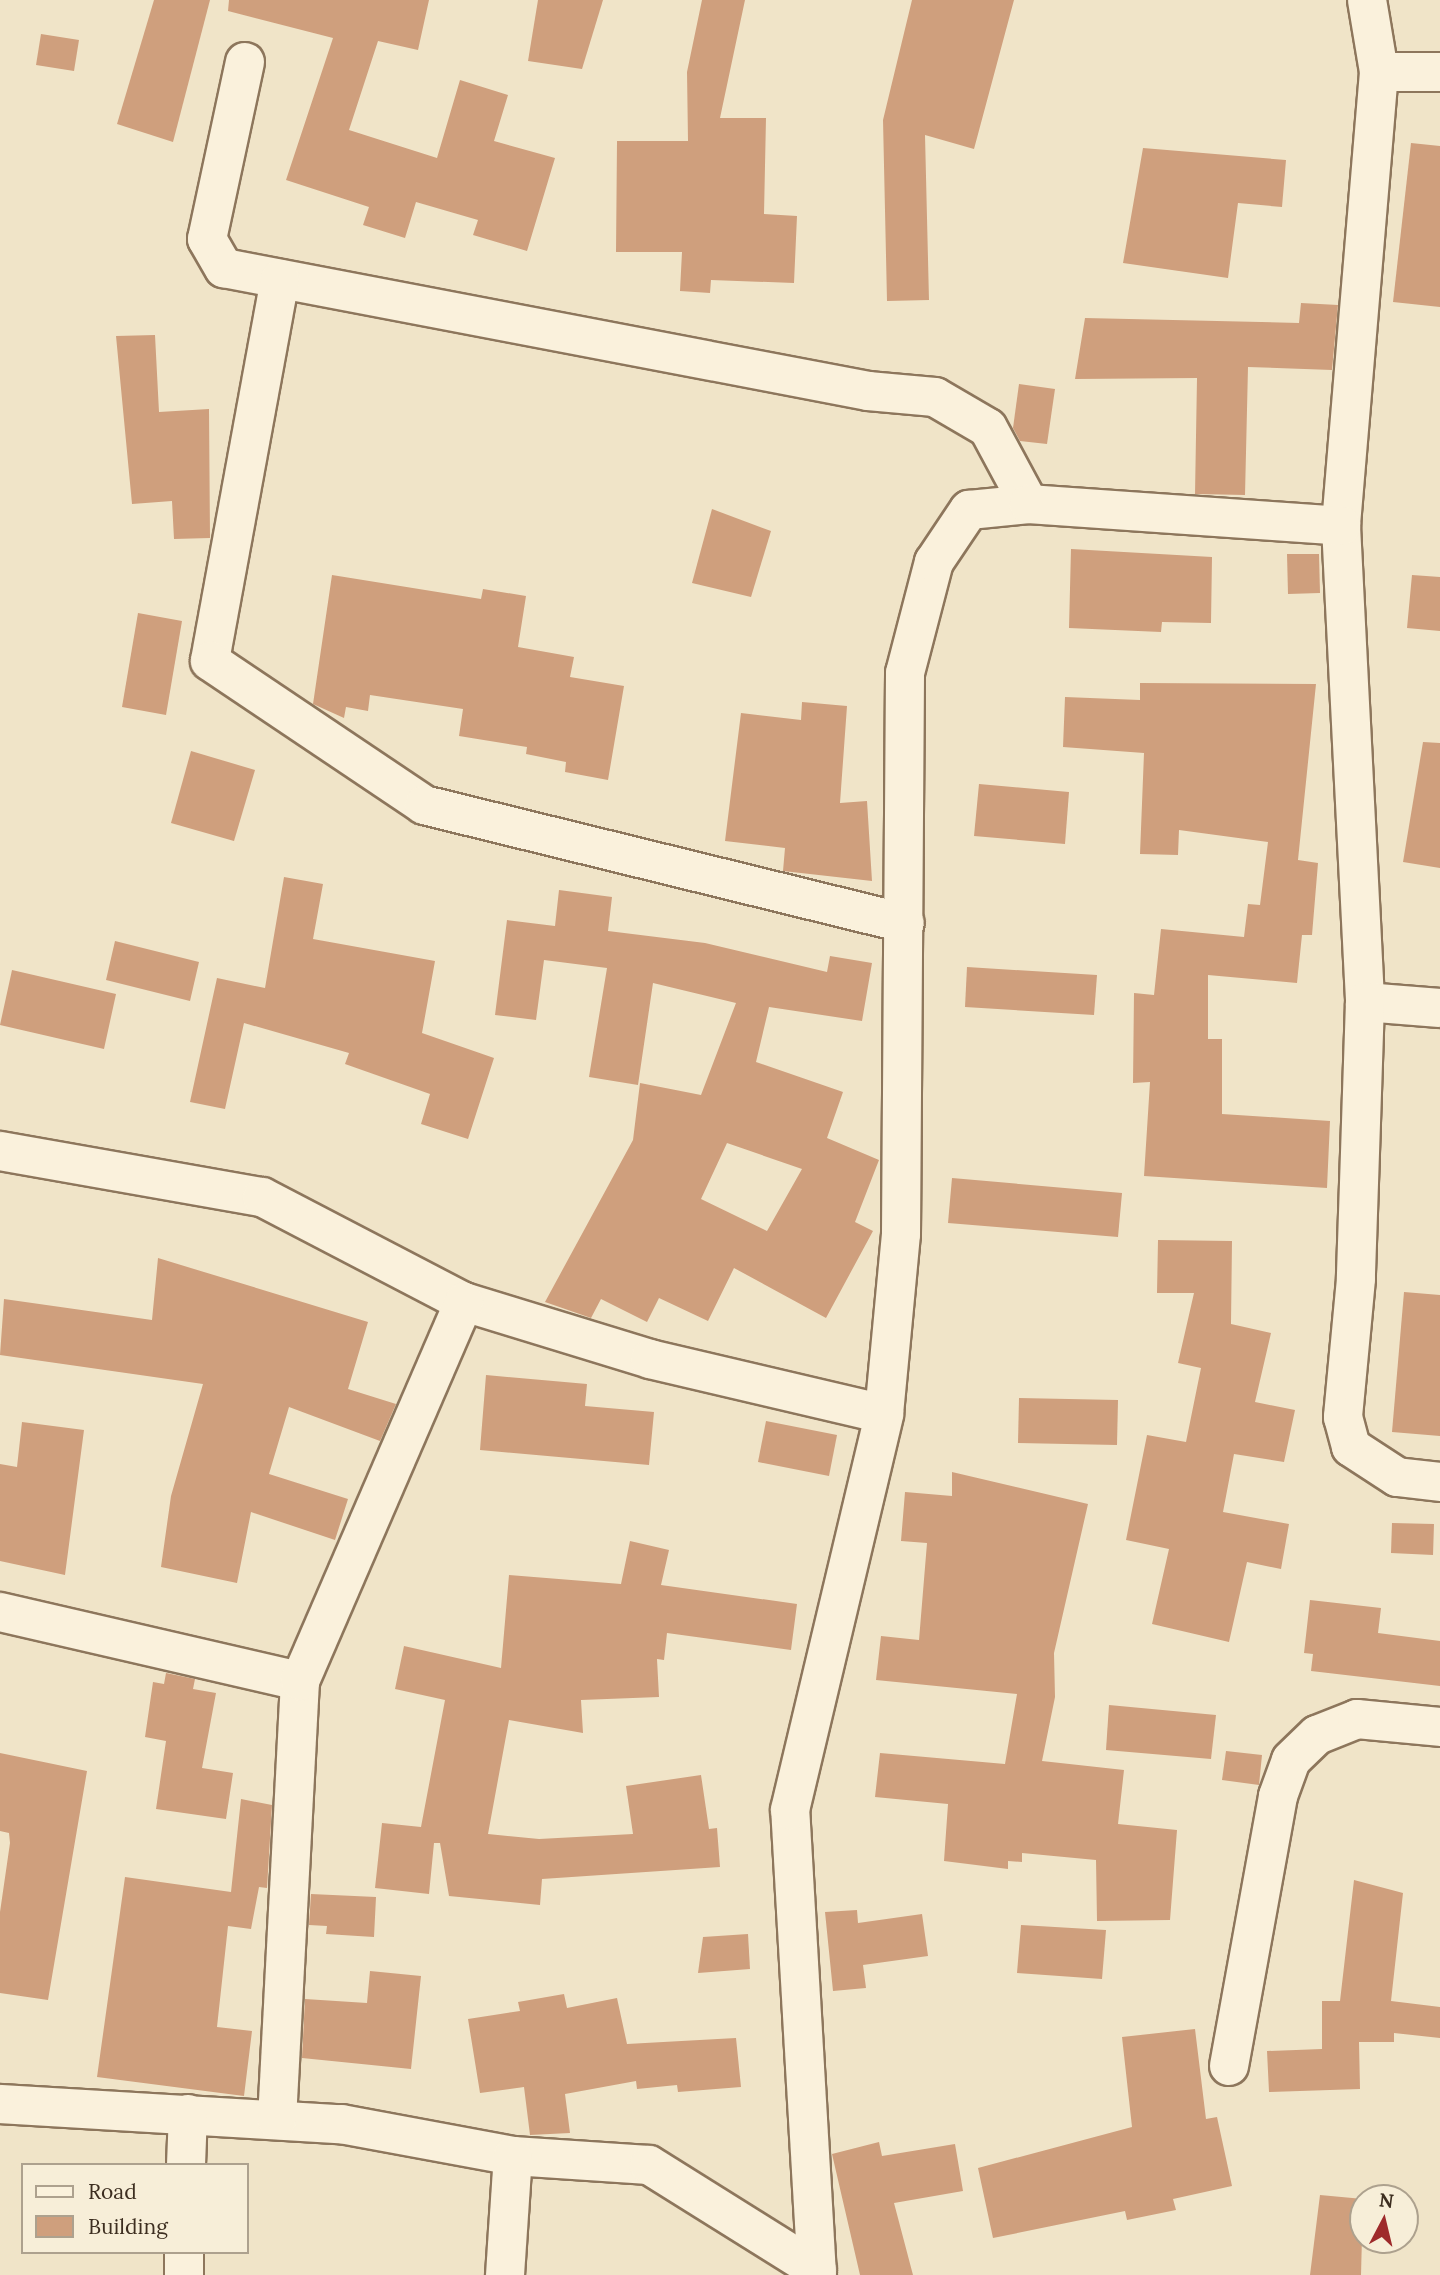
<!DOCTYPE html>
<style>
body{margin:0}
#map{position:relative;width:1440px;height:2275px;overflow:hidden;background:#f0e4c8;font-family:Lora,serif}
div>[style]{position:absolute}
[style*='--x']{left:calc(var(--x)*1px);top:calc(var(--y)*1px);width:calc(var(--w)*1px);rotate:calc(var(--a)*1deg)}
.building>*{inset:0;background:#cf9f7d}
.roads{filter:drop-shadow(2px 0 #8d765c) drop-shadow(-2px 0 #8d765c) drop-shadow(0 2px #8d765c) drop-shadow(0 -2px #8d765c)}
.street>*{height:38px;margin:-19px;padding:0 19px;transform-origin:19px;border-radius:19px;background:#faf1dc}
span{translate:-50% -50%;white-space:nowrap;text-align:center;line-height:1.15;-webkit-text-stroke:6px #f7eed8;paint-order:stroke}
.legend{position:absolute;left:21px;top:2163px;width:228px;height:91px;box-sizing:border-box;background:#f7eed8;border:2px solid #ada18e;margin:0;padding:9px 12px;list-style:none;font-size:21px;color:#3d2e20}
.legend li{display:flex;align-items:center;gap:14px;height:35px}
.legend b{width:35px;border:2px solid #ada18e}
.north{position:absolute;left:1349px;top:2184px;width:70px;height:70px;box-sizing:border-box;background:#f7eed8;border:2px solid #ada18e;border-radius:50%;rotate:7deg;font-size:19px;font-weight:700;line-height:28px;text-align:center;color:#3d2e20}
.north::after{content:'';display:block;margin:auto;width:24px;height:32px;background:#9e2a2b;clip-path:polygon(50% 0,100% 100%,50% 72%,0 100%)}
</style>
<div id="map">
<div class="building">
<div style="clip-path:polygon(154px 0,210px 0,173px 142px,117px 124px)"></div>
<div style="clip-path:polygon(229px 0,429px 0,418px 50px,378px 41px,349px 130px,437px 158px,460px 80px,508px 95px,494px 141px,555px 158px,527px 251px,473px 235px,478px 220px,416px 202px,405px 238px,363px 225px,369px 207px,286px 180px,333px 38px,228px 11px)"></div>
<div style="clip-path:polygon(538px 0,603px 0,582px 69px,528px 61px)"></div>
<div style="clip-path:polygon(702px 0,745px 0,720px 118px,766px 118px,764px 214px,797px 216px,794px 283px,711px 280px,710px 293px,680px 291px,682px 252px,616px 252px,617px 141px,688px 141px,687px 72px)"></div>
<div style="clip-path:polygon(912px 0,1014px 0,974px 149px,925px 135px,929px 300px,887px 301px,883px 120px)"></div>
<div style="clip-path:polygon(41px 34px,79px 40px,74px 71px,36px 65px)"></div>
<div style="clip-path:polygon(1411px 143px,1440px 146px,1440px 307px,1393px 302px)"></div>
<div style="clip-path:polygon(1143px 148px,1286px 160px,1282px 207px,1238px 203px,1228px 278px,1123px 263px)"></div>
<div style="clip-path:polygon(1301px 303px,1338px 305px,1332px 370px,1248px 367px,1245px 495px,1195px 494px,1197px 378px,1075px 379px,1085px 318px,1299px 323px)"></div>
<div style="clip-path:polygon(155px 335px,159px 412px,209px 409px,210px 538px,174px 539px,172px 501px,132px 504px,116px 336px)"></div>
<div style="clip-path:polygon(1019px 384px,1055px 389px,1047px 444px,1020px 441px,1013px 428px)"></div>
<div style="clip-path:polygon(712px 509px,771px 531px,751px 597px,692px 583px)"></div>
<div style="clip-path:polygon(1071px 549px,1212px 557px,1211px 623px,1162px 622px,1161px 632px,1069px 628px)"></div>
<div style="clip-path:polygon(1287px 554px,1319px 554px,1320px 593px,1288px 594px)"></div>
<div style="clip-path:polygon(332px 575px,481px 599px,483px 589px,526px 596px,518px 647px,574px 657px,570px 677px,624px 686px,608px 780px,565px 772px,566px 762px,526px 754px,527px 747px,459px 736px,463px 709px,370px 695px,368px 711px,346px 707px,344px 718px,313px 704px)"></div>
<div style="clip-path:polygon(1412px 575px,1440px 577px,1440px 631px,1407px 628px)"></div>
<div style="clip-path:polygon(138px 613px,182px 621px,166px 715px,122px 707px)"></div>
<div style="clip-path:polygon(1140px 683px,1316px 684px,1298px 860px,1318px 863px,1312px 935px,1302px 935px,1297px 983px,1208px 975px,1208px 1039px,1222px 1039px,1222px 1114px,1330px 1121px,1327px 1188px,1144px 1176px,1150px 1082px,1133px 1083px,1134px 993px,1154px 995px,1161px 929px,1244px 937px,1248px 904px,1260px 905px,1268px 842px,1179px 830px,1178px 855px,1140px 854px,1144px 753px,1063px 747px,1065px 697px,1140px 700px)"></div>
<div style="clip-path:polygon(802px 702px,847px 706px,840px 803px,867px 801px,872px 881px,783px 871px,785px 848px,725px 841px,741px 713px,801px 720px)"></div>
<div style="clip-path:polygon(1423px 742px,1440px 743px,1440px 868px,1403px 862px)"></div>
<div style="clip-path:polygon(191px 751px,255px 770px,234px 841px,171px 823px)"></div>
<div style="clip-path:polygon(979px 784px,1069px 792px,1065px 844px,974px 836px)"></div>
<div style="clip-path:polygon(284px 877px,323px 884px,313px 939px,435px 961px,422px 1033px,494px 1058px,468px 1139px,421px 1124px,430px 1094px,345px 1064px,349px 1053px,244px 1023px,225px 1109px,190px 1102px,217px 978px,265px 988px)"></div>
<div style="clip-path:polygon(evenodd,559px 890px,612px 897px,608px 931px,705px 943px,827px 972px,830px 956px,872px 963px,862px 1021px,769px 1007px,756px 1062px,843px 1092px,827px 1138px,879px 1160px,855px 1222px,873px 1231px,826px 1318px,734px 1268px,708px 1321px,659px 1298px,647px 1322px,601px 1299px,591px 1318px,545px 1302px,633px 1140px,640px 1083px,701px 1095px,736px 1003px,653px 983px,638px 1085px,589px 1077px,607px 968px,544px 960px,536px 1020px,495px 1015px,507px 920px,555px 926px,559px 890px,727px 1143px,802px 1169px,767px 1231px,701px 1199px,727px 1143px)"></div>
<div style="clip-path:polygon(115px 941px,199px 962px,190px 1001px,106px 980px)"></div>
<div style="clip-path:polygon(967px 967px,1097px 975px,1094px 1015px,965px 1007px)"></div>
<div style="clip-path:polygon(12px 970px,116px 994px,104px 1049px,0 1025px)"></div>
<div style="clip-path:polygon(952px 1178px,1122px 1193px,1118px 1237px,948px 1223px)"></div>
<div style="clip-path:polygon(1158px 1240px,1232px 1241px,1231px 1324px,1271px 1333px,1255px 1402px,1295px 1410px,1284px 1462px,1234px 1454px,1223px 1512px,1289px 1524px,1281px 1569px,1247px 1562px,1229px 1642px,1152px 1624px,1169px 1549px,1126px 1540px,1147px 1435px,1186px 1442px,1201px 1368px,1178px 1363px,1194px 1293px,1157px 1293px)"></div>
<div style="clip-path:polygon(158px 1258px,368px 1322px,348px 1389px,396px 1404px,380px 1441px,289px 1407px,269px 1474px,348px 1499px,335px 1540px,251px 1512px,237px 1583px,161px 1567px,171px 1496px,203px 1384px,0 1355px,4px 1299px,152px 1320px)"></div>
<div style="clip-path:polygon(1404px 1292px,1440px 1295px,1440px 1436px,1392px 1432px)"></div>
<div style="clip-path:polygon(486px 1375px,587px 1384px,585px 1406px,654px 1412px,649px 1465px,480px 1450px)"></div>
<div style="clip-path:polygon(1019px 1398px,1118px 1400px,1117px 1445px,1018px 1443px)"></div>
<div style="clip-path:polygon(766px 1421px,837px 1435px,829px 1476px,758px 1462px)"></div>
<div style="clip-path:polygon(22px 1422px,84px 1430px,65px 1575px,0 1561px,0 1464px,17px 1467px)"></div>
<div style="clip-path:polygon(952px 1472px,1088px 1504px,1054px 1653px,1055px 1697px,1042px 1761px,1124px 1770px,1118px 1824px,1177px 1830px,1170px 1920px,1097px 1921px,1096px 1860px,1022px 1853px,1022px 1862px,1008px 1861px,1008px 1869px,944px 1861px,948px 1804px,875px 1797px,880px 1753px,1005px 1764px,1017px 1694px,876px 1680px,881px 1636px,919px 1640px,927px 1543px,901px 1541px,905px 1492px,952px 1496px)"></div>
<div style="clip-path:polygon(1392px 1523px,1434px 1524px,1433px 1555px,1391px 1553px)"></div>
<div style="clip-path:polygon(630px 1541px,669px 1550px,661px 1585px,797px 1604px,791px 1650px,667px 1633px,664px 1660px,657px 1659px,659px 1697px,581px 1700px,583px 1733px,509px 1720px,488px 1834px,539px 1839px,633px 1834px,626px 1786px,701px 1775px,709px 1829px,717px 1828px,720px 1867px,542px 1879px,540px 1905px,449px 1896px,440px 1843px,434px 1843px,429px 1894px,375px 1888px,382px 1823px,421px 1827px,445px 1700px,395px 1689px,404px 1646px,501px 1668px,509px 1575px,621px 1584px)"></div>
<div style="clip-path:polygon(1310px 1600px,1381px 1608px,1378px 1633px,1440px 1641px,1440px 1686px,1311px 1671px,1313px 1654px,1304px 1653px)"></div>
<div style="clip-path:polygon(166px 1673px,195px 1679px,193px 1689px,216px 1693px,202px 1768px,233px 1773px,226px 1819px,156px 1809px,166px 1741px,145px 1737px,153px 1682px,164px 1684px)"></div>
<div style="clip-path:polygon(1109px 1705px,1216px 1715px,1211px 1759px,1106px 1750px)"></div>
<div style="clip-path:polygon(1226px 1751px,1262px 1755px,1259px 1785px,1222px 1780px)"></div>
<div style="clip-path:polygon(0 1753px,87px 1771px,48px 2000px,0 1993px,0 1912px,10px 1843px,9px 1833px,0 1831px)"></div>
<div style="clip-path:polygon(241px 1799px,272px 1805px,267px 1888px,259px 1887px,251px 1929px,228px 1926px,217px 2027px,252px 2031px,244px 2096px,97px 2077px,125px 1877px,231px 1892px)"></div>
<div style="clip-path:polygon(1354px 1880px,1403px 1893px,1391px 2001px,1440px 2007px,1440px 2038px,1394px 2033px,1394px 2042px,1359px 2042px,1360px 2089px,1269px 2092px,1267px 2051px,1322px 2049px,1322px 2001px,1340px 2001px)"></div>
<div style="clip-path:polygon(311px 1894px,376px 1897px,374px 1937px,326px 1934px,327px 1926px,309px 1925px)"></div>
<div style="clip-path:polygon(857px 1910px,858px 1923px,922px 1914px,928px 1956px,863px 1965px,866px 1988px,833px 1991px,825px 1912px)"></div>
<div style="clip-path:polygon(1021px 1925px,1106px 1930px,1102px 1979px,1017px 1973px)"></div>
<div style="clip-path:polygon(748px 1934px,750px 1969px,698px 1973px,703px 1937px)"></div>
<div style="clip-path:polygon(370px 1971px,421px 1976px,411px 2069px,302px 2058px,305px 1999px,367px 2003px)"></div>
<div style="clip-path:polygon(564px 1994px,567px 2008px,617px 1998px,627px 2044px,736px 2038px,741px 2087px,678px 2092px,677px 2085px,637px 2089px,636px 2081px,565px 2094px,570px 2133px,530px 2135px,524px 2087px,480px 2093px,468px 2019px,520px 2011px,518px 2002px)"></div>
<div style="clip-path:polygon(1195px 2029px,1206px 2119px,1217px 2117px,1232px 2186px,1173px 2199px,1176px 2210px,1127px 2220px,1125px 2211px,993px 2238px,978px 2168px,1132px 2127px,1122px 2037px)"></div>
<div style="clip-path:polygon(879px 2142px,882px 2156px,955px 2144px,963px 2191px,894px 2203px,913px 2275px,860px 2275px,832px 2154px)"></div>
<div style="clip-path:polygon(1320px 2195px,1363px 2199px,1361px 2275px,1310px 2275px)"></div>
</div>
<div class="roads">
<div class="street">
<div style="--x:1367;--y:0;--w:73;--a:80.5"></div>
<div style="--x:1379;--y:72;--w:456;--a:94.8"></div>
<div style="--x:1341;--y:526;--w:477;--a:87.1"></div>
<div style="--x:1365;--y:1002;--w:75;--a:4.6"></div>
<div style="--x:245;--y:62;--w:181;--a:102.1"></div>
<div style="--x:207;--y:239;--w:34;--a:60"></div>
<div style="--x:224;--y:268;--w:656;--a:10.81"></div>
<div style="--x:868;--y:391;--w:67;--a:5.1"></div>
<div style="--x:935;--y:397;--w:61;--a:30.3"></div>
<div style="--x:988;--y:428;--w:86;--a:61.7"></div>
<div style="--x:1379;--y:72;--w:61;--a:0"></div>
<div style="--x:280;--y:279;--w:388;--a:100.4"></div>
<div style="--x:210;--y:661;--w:258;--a:33.9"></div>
<div style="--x:424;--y:805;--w:495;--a:13.8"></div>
<div style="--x:1365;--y:1002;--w:277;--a:91.9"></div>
<div style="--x:1356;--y:1279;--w:139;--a:95.4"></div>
<div style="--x:1343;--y:1417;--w:31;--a:75"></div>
<div style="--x:1351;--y:1447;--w:55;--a:33.1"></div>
<div style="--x:1397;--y:1477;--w:43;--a:6.6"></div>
<div style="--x:0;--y:1151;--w:266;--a:10"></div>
<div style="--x:262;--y:1197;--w:228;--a:27.5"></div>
<div style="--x:464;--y:1302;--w:195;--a:17"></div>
<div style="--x:650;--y:1359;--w:240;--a:13.2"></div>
<div style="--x:0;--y:1612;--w:308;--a:13"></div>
<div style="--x:1229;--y:2066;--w:274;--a:-79.7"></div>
<div style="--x:1278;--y:1796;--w:38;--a:-70"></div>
<div style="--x:1291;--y:1760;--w:36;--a:-44"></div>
<div style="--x:1317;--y:1735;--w:43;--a:-21.8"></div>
<div style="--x:1357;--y:1719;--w:83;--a:5.5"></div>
<div style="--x:0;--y:2104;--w:342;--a:3.4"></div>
<div style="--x:341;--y:2124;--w:175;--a:10.5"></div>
<div style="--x:513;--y:2156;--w:136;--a:3.8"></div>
<div style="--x:649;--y:2165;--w:198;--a:32"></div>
<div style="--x:277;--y:2120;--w:440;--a:-87"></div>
<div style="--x:300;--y:1681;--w:413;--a:-66.6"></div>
<div style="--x:186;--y:2165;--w:51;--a:-87.8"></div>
<div style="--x:184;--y:2275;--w:23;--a:-90"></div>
<div style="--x:505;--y:2275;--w:119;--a:-86.2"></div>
<div style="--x:817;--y:2275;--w:466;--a:-93.3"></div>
<div style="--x:790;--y:1810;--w:407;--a:-76.6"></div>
<div style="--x:884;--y:1414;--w:181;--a:-84.6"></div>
<div style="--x:901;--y:1234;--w:561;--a:-89.59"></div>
<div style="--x:905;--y:673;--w:115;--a:-75.4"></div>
<div style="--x:934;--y:562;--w:63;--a:-56.1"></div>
<div style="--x:969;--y:510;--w:60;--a:-5.7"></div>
<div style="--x:1029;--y:504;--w:313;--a:4"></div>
</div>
</div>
<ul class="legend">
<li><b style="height:9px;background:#faf1dc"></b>Road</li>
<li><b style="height:19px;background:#cf9f7d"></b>Building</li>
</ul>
<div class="north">N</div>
</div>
